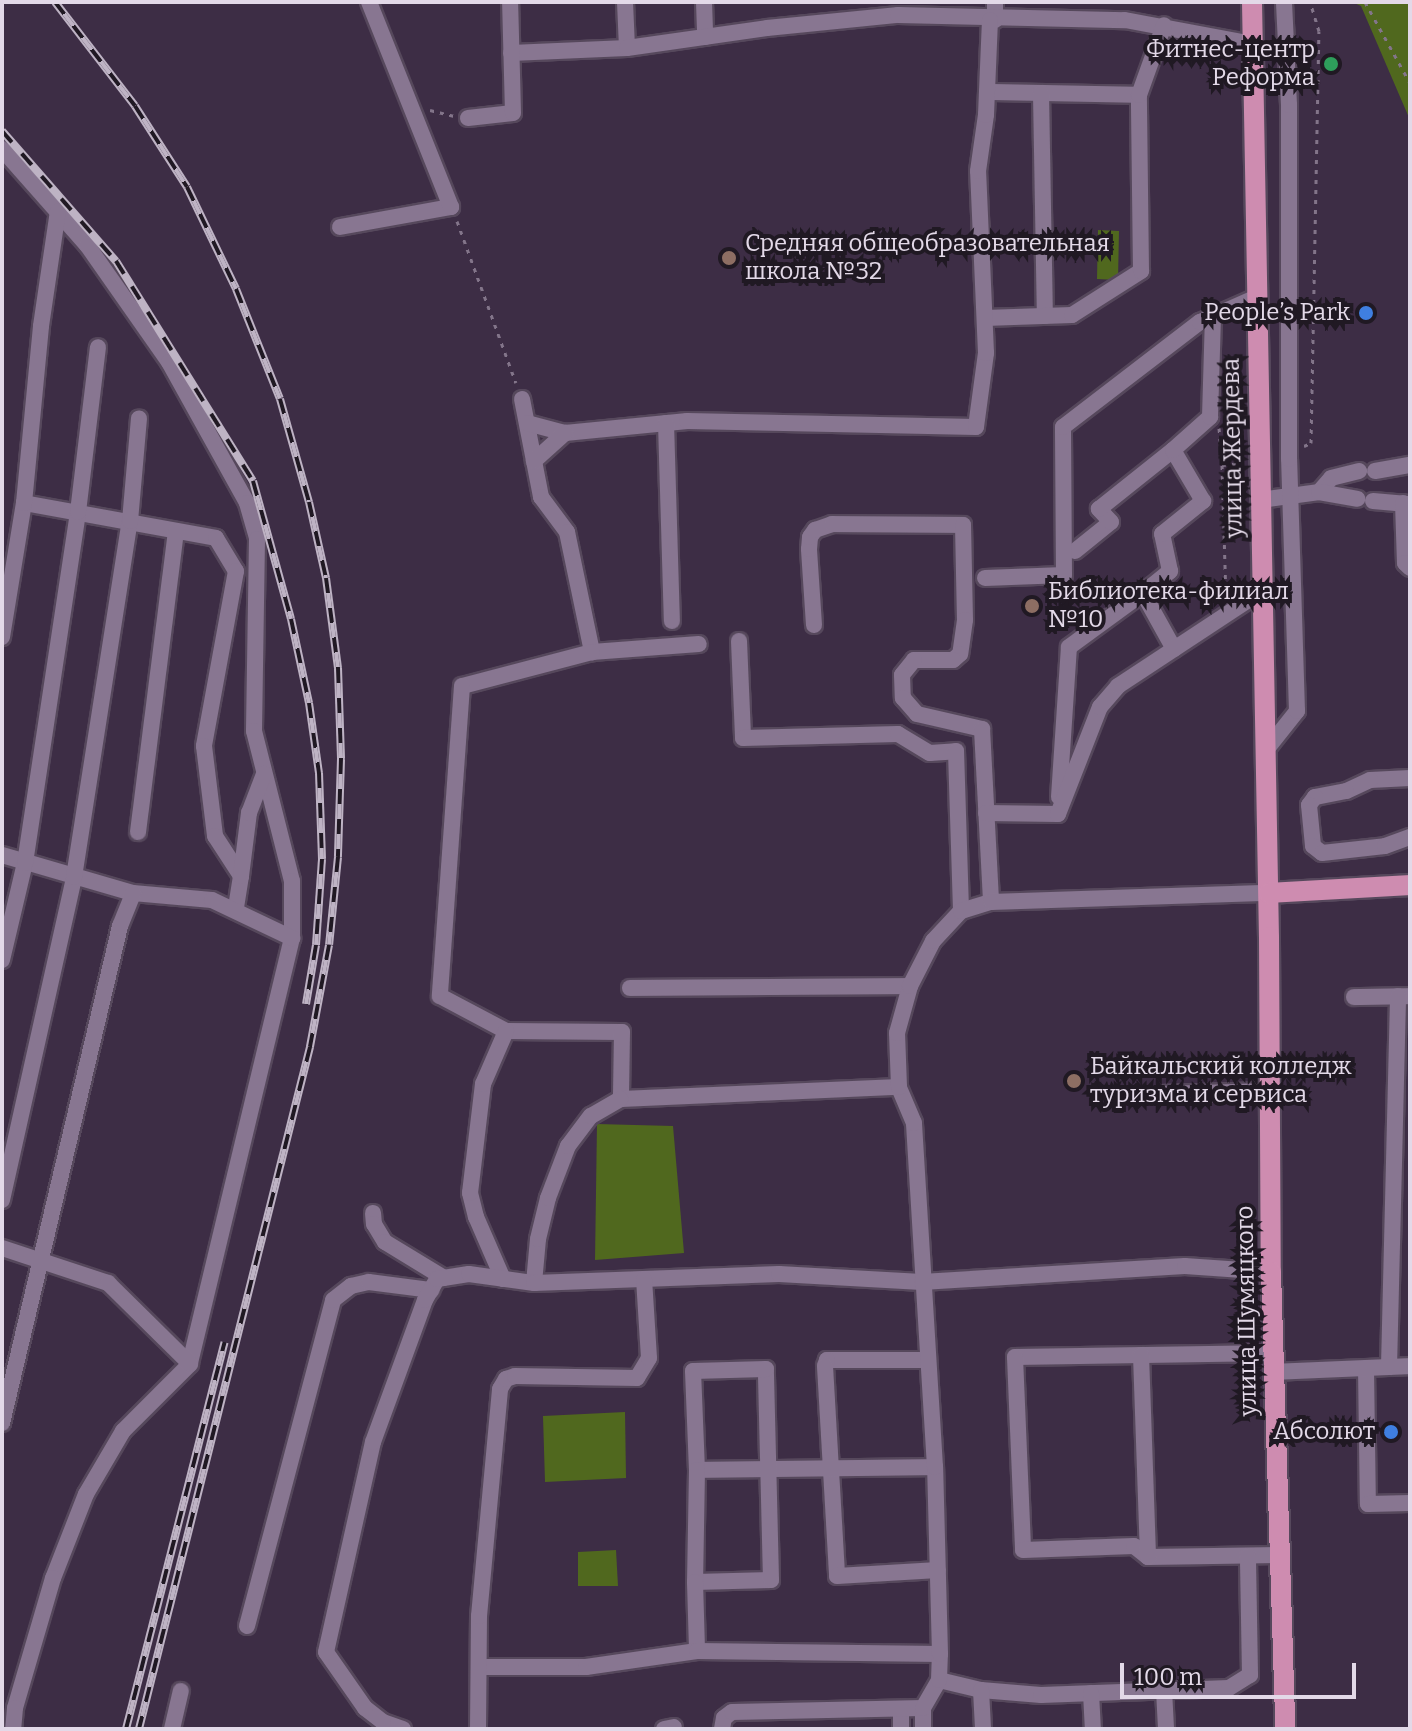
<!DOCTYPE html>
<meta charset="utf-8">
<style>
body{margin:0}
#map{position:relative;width:1412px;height:1731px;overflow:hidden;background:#3d2d45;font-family:Bitter,serif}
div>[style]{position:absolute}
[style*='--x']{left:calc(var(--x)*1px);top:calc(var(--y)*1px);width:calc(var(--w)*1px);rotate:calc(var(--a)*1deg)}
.green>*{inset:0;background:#50681e}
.path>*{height:3px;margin-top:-1.5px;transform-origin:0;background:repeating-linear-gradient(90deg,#83758a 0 4px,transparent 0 10px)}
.roads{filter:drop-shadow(2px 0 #56485c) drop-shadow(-2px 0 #56485c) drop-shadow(0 2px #56485c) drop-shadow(0 -2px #56485c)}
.minor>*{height:16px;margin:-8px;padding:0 8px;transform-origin:8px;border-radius:8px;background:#887691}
.major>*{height:20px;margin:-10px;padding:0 10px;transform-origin:10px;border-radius:10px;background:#ce8cb0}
.rail>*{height:8px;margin-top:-4px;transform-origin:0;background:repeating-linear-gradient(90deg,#201923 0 15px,#beb3c4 0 30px);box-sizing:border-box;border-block:2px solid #beb3c4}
.dots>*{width:22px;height:22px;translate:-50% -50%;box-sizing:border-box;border:4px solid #201923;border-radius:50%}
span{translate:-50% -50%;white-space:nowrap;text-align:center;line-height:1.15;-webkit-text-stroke:8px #201923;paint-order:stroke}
.poi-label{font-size:24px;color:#e3d9e8}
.right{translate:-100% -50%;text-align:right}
.left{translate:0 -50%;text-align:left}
.street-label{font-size:24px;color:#e3d9e8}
.frame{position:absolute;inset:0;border:4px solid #e3d9e8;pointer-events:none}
.scale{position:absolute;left:1120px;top:1663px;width:236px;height:36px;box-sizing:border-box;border:4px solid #e3d9e8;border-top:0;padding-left:10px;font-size:24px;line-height:28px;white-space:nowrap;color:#e3d9e8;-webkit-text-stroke:6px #201923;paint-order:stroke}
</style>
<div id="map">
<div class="green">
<div style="clip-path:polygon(1352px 2px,1410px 2px,1410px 120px,1361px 6px)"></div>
<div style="clip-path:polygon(1098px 230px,1119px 231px,1118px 280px,1097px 279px)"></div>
<div style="clip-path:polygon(597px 1124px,673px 1126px,684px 1253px,595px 1260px)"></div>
<div style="clip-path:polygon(625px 1412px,626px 1478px,545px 1482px,543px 1416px)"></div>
<div style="clip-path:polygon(616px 1550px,618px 1586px,578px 1586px,578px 1552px)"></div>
</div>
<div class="path">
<div style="--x:1365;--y:2;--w:93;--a:60.9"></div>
<div style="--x:430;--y:110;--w:25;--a:14"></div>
<div style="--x:457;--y:221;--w:172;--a:70"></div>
<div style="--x:1219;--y:428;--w:37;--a:85"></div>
<div style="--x:1222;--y:465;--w:19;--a:-6"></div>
<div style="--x:1304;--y:446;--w:8;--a:-23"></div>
<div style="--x:1311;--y:443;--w:412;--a:-88.9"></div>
<div style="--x:1319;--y:31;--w:30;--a:-107"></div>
<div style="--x:1222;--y:465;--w:132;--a:88.3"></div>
</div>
<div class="roads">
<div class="minor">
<div style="--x:625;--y:2;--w:46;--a:87.5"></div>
<div style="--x:704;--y:2;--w:35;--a:88"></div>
<div style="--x:995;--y:2;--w:18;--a:90"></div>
<div style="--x:511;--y:53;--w:116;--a:-2.5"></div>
<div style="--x:627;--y:48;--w:141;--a:-8.1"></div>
<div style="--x:767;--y:28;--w:132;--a:-5.7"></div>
<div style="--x:898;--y:15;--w:227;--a:1.3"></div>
<div style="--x:1125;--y:20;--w:129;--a:10.7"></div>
<div style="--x:987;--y:92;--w:152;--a:1.1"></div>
<div style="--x:1041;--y:93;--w:223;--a:89"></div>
<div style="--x:468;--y:118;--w:45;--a:-6.3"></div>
<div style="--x:513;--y:113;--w:111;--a:-91.5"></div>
<div style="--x:2;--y:149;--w:128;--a:48.5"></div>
<div style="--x:87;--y:245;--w:143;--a:55"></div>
<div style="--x:169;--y:362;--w:161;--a:61"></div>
<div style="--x:247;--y:503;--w:37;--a:74"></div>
<div style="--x:257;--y:539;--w:192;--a:90.9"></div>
<div style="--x:254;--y:731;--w:155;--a:75.8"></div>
<div style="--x:292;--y:881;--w:57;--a:90"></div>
<div style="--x:292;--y:938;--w:438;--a:103.5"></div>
<div style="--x:190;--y:1364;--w:95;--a:135"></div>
<div style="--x:123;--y:1431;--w:73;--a:120.4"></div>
<div style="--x:86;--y:1494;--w:90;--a:111.4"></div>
<div style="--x:53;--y:1578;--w:135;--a:106.3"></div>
<div style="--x:15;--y:1708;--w:21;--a:95"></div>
<div style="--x:340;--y:227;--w:113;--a:-10.2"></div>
<div style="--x:451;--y:207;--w:221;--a:-111.8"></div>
<div style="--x:985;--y:318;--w:87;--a:-2"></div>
<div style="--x:1072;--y:315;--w:82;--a:-32.5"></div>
<div style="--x:1141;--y:271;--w:176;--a:-90.7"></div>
<div style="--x:1139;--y:95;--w:74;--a:-70.3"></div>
<div style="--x:522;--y:399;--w:100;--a:79"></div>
<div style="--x:541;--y:497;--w:44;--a:53.4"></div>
<div style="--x:567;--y:532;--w:123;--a:78.2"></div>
<div style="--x:592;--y:652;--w:107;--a:-4.3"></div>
<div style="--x:527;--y:423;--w:39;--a:15"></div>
<div style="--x:565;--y:433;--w:123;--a:-5.6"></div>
<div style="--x:687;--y:421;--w:289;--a:1.2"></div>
<div style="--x:976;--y:427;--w:75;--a:-82.3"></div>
<div style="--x:986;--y:353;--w:182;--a:-92.5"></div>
<div style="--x:978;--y:171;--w:57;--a:-81.9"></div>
<div style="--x:986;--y:115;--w:95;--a:-87.6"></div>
<div style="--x:666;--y:423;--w:198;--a:88.3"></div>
<div style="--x:534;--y:461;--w:42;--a:-42.1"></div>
<div style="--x:1375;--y:471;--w:36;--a:-10"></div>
<div style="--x:1319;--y:492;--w:18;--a:-49"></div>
<div style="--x:1331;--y:478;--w:29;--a:-14"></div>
<div style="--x:1260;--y:500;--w:60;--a:-7.7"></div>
<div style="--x:1319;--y:492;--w:39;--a:10"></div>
<div style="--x:1373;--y:501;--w:37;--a:5"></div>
<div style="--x:24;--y:503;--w:195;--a:10.3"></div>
<div style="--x:216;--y:538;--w:39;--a:59"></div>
<div style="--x:236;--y:571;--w:178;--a:100.4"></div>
<div style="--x:204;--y:746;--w:91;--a:83"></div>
<div style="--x:215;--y:836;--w:48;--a:57"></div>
<div style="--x:241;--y:876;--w:33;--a:99"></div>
<div style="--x:1403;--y:503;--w:60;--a:88.1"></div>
<div style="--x:1405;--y:563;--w:7;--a:45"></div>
<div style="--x:1075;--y:551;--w:46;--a:-38.9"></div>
<div style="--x:1111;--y:522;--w:18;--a:-133"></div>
<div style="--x:1099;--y:509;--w:95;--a:-38.6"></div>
<div style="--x:985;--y:578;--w:79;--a:-2.2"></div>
<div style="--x:1064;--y:575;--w:148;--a:-90.4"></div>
<div style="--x:1063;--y:427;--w:173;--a:-37.5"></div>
<div style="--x:1200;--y:322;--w:62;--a:-23.7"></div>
<div style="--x:814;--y:625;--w:76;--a:-93.8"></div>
<div style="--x:809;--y:549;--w:12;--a:-85"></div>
<div style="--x:810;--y:537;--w:9;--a:-54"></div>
<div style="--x:815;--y:530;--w:18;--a:-19"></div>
<div style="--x:832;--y:524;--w:131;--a:0.4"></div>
<div style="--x:963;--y:525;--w:95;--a:88.8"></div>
<div style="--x:965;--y:620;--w:34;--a:98"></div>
<div style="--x:960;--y:654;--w:9;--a:139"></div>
<div style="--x:953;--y:660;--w:39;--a:180"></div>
<div style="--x:914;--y:660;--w:19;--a:129"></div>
<div style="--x:902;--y:675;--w:23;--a:88"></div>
<div style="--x:903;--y:698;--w:21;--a:49"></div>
<div style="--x:917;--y:714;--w:67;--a:13"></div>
<div style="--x:982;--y:729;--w:173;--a:87"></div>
<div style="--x:2;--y:637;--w:136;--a:-80.7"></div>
<div style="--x:24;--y:503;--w:178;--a:-84.5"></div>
<div style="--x:41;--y:326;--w:116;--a:-81.6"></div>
<div style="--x:739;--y:641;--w:97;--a:87.6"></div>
<div style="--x:743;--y:738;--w:155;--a:-1.5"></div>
<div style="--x:898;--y:734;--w:37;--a:31"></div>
<div style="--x:930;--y:753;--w:26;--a:-4"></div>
<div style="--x:956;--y:751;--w:160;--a:88.2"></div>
<div style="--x:1174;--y:649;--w:64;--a:-119"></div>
<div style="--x:1143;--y:593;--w:35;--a:-39"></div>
<div style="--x:1170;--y:571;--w:38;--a:-102"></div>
<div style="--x:1162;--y:534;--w:53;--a:-38.8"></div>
<div style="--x:1203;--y:501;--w:59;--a:-120.5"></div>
<div style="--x:1173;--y:450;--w:50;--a:-41.7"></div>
<div style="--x:1210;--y:417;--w:101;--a:-88.3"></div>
<div style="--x:592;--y:652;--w:134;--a:165.3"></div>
<div style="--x:462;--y:686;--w:311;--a:94.1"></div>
<div style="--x:440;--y:996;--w:75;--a:27.9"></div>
<div style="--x:506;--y:1031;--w:116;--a:0.5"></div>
<div style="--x:622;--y:1032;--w:67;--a:90.9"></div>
<div style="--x:621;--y:1099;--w:278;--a:-2.5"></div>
<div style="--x:1266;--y:750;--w:50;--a:-51.5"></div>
<div style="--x:1297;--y:711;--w:252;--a:-91.8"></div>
<div style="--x:1289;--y:459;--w:354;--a:-90"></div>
<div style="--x:1289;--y:105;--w:103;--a:-92.8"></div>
<div style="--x:1410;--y:778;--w:40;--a:177.1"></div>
<div style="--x:1370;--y:780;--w:26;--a:155"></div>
<div style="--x:1346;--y:791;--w:32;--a:169"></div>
<div style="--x:1315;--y:797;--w:10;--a:127"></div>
<div style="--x:1309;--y:805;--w:41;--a:84.4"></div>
<div style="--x:1313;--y:846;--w:11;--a:38"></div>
<div style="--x:1322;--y:853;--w:63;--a:-6.3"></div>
<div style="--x:1385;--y:846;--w:27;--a:-20"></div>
<div style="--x:1059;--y:797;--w:150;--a:-86.2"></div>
<div style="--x:1069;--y:647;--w:92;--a:-36.1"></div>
<div style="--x:986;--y:813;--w:72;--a:0.8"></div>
<div style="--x:1058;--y:814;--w:115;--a:-68.6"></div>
<div style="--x:1100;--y:707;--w:28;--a:-49"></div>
<div style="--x:1118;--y:686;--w:173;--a:-33.4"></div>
<div style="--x:138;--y:832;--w:303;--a:-82.8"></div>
<div style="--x:2;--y:855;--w:136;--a:16.2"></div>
<div style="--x:133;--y:893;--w:79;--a:5.1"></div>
<div style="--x:212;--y:900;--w:89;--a:25.4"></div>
<div style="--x:241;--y:876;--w:64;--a:-82.8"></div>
<div style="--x:249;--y:813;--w:42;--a:-69"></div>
<div style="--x:2;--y:960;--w:100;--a:-76.7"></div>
<div style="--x:25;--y:863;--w:355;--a:-81.4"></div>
<div style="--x:78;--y:512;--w:166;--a:-83.1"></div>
<div style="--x:630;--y:988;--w:280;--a:-0.4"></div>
<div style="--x:1354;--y:997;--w:56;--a:-1"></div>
<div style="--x:1161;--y:1094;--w:109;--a:-1.6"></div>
<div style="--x:2;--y:1200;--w:331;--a:-77.4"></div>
<div style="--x:74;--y:877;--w:360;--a:-81.1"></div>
<div style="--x:130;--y:521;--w:103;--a:-85"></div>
<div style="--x:373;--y:1213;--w:11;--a:85"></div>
<div style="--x:374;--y:1224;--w:21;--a:59"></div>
<div style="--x:385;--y:1242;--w:69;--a:31.4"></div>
<div style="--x:2;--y:1248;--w:112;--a:18.3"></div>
<div style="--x:108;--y:1283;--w:115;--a:44.6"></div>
<div style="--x:503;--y:1279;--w:68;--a:-113.5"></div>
<div style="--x:476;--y:1217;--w:25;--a:-104"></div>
<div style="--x:470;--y:1193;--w:110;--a:-83.2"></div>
<div style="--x:483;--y:1084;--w:58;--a:-66.5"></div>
<div style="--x:534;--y:1283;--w:44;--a:-84.8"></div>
<div style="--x:538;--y:1239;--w:42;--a:-76.3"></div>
<div style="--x:548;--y:1198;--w:56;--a:-69"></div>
<div style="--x:568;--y:1146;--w:38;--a:-53"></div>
<div style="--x:591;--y:1116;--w:34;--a:-30"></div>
<div style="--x:1273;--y:1353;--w:258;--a:179.1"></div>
<div style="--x:1015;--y:1357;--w:193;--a:87.6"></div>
<div style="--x:1023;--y:1550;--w:111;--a:-2.1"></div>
<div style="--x:1134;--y:1546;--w:18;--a:38"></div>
<div style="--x:1148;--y:1557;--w:131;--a:-0.9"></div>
<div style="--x:1141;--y:1355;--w:202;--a:88"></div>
<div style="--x:927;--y:1360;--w:100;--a:180"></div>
<div style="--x:827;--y:1360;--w:6;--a:108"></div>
<div style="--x:825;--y:1366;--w:210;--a:86.7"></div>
<div style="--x:837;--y:1576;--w:101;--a:-3.4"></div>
<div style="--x:1389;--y:1367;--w:371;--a:-88.6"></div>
<div style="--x:1366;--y:1368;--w:136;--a:89.2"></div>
<div style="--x:1368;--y:1504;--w:42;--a:-1.4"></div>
<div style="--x:1274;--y:1372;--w:136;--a:-2.5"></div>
<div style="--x:2;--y:1423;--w:511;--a:-76.64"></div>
<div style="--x:120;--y:926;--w:35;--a:-68"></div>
<div style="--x:697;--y:1470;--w:238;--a:-0.7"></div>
<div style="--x:695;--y:1582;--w:76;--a:-1.5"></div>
<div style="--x:771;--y:1580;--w:211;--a:-91.4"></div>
<div style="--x:766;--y:1369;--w:73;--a:178.4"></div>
<div style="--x:693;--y:1371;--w:99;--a:87.7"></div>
<div style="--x:697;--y:1470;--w:112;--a:91"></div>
<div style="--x:695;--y:1582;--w:69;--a:88.3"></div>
<div style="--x:247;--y:1626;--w:337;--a:-75.2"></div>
<div style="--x:333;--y:1300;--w:23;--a:-38"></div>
<div style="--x:351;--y:1286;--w:18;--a:-13"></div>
<div style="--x:369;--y:1282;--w:63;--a:7.4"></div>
<div style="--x:479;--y:1667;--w:107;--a:0"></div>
<div style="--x:586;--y:1667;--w:112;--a:-8.2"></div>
<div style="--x:697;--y:1651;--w:243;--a:0.7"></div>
<div style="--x:939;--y:1680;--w:43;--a:13.4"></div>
<div style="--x:981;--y:1690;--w:60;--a:4.8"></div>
<div style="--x:1041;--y:1695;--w:188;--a:-2.1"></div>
<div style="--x:1229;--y:1688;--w:25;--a:-32"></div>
<div style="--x:1250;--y:1675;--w:119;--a:-91"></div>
<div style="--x:981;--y:1690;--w:39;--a:87"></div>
<div style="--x:1164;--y:1690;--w:39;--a:87"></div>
<div style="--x:1091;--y:1693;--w:36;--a:87"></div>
<div style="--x:901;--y:1709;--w:20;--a:90"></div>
<div style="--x:172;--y:1729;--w:39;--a:-77"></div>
<div style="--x:403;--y:1729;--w:21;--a:-161"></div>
<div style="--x:383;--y:1722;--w:23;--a:-142"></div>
<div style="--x:365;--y:1708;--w:68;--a:-124.9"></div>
<div style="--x:326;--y:1652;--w:215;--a:-77.4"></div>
<div style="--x:373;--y:1442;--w:151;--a:-69.9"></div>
<div style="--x:425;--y:1300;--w:24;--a:-60"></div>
<div style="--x:437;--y:1279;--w:32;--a:-9"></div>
<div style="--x:469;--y:1274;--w:66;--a:7.9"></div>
<div style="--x:534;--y:1283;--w:245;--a:-2.1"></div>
<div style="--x:779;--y:1274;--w:143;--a:3.2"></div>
<div style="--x:922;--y:1282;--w:263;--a:-3.5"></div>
<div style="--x:1185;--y:1266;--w:86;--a:4"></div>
<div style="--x:478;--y:1729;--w:113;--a:-89.5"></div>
<div style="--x:479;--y:1616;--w:228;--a:-84.7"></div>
<div style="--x:500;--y:1389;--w:12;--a:-59"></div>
<div style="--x:506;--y:1379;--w:9;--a:-18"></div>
<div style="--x:515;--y:1376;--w:122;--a:0.9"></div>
<div style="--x:637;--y:1378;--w:23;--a:-59"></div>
<div style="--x:649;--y:1358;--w:79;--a:-93.6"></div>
<div style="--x:664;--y:1729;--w:10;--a:-11"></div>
<div style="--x:722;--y:1729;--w:11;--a:-80"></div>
<div style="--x:724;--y:1718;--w:10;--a:-37"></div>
<div style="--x:732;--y:1712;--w:191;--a:-1.2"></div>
<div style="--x:923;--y:1729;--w:21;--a:-90"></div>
<div style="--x:923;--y:1708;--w:32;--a:-60"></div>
<div style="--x:939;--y:1680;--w:26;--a:-88"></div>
<div style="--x:940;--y:1654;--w:187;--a:-91.5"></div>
<div style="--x:935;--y:1467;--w:345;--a:-93.5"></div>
<div style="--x:914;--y:1123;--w:39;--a:-113"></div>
<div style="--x:899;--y:1087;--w:54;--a:-92.1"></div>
<div style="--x:897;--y:1033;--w:49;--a:-74.5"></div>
<div style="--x:910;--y:986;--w:51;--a:-62.9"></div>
<div style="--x:933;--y:941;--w:41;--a:-47"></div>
<div style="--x:961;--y:911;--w:31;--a:-17"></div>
<div style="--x:991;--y:902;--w:278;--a:-1.9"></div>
</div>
<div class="major">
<div style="--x:1252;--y:2;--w:935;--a:88.96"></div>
<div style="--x:1269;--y:937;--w:335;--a:89.7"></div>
<div style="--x:1271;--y:1272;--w:457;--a:88.2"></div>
<div style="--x:1269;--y:893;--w:141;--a:-3.2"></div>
</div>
</div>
<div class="rail">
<div style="--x:55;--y:2;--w:131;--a:52.4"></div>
<div style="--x:135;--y:106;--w:96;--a:57.3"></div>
<div style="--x:187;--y:187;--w:113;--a:64.3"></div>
<div style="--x:236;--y:289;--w:118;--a:68.2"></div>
<div style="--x:280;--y:399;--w:107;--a:74.3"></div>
<div style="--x:309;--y:502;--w:78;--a:77.4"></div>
<div style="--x:326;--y:578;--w:91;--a:82.4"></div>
<div style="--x:338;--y:668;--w:91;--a:88.1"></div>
<div style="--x:341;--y:759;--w:98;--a:91.8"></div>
<div style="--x:338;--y:857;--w:88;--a:95.8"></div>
<div style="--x:329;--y:945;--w:104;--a:100.6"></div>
<div style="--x:310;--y:1047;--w:703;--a:104.08"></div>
<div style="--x:2;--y:131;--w:173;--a:48.8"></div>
<div style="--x:116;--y:261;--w:259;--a:58.1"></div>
<div style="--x:253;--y:481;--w:143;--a:74.6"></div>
<div style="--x:291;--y:619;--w:86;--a:77.9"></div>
<div style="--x:309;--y:703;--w:71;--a:81.9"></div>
<div style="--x:319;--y:773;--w:86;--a:88"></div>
<div style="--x:322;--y:859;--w:86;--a:94"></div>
<div style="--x:316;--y:945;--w:60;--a:99.6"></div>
<div style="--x:126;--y:1729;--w:399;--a:-75.7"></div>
</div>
<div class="dots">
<div style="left:1331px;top:64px;background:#2e9e5b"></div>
<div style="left:729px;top:258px;background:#8d6e63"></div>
<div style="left:1366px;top:313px;background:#3f7fe0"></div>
<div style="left:1032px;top:606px;background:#8d6e63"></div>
<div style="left:1074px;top:1081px;background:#8d6e63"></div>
<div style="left:1391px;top:1432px;background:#3f7fe0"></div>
</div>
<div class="poi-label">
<span class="right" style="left:1315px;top:64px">Фитнес-центр<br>Реформа</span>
<span class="left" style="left:745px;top:258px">Средняя общеобразовательная<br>школа №32</span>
<span class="right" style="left:1350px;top:313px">People’s Park</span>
<span class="left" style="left:1048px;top:606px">Библиотека-филиал<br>№10</span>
<span class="left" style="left:1090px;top:1081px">Байкальский колледж<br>туризма и сервиса</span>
<span class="right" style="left:1375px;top:1432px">Абсолют</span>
</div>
<div class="street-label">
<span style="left:1233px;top:448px;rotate:-91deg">улица Жердева</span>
<span style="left:1247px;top:1311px;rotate:-91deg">улица Шумяцкого</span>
</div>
<div class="frame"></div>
<div class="scale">100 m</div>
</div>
